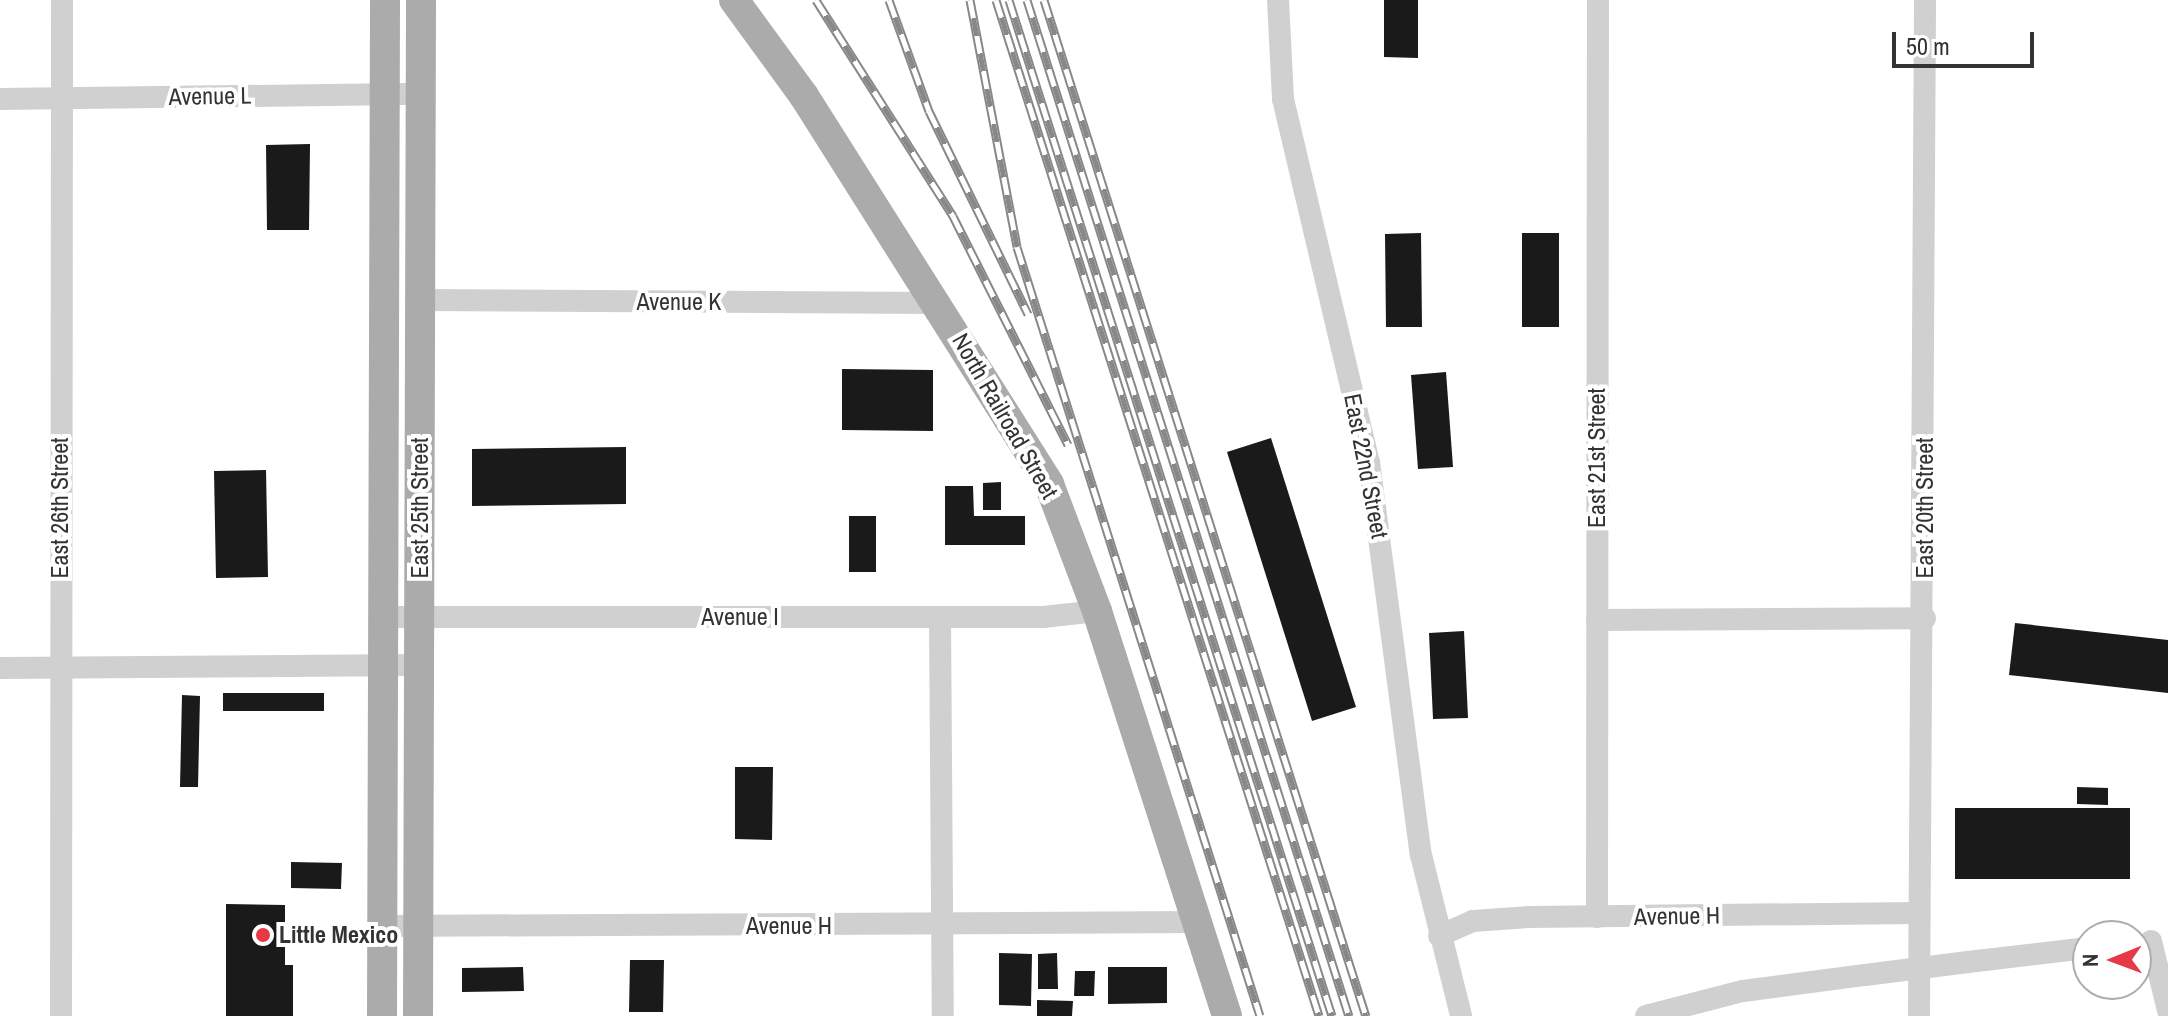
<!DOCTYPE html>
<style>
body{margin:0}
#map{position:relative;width:2168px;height:1016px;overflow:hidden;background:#fff;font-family:"Archivo Narrow",sans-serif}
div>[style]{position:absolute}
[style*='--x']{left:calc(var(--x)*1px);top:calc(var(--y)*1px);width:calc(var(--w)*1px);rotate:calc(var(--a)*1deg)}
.building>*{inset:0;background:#1a1a1a}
.minor>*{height:22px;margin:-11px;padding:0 11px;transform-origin:11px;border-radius:11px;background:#d0d0d0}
.major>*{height:30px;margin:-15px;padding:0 15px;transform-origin:15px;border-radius:15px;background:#ababab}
.rail>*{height:9px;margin-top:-4.5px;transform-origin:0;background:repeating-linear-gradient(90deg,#fff 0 18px,#888 0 36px);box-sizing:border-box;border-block:2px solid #888}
.minor-bridge>*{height:22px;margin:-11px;padding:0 11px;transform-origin:11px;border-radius:11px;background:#d0d0d0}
.dots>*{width:22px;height:22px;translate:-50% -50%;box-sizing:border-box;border:4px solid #fff;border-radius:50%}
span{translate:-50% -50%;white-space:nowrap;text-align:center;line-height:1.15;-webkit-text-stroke:8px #fff;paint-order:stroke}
.street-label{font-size:24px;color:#333}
.poi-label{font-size:24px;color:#333;font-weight:700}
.left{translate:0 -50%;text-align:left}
.north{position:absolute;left:2072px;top:920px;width:80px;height:80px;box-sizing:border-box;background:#fff;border:2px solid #adadad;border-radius:50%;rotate:269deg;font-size:22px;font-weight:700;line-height:32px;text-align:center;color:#333}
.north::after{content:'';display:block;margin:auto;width:28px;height:36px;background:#e63946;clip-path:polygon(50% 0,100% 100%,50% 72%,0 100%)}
.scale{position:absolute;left:1892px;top:32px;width:142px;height:36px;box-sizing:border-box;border:4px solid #333;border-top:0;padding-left:10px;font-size:24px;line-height:28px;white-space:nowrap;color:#333;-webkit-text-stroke:6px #fff;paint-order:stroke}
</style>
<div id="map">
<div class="building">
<div style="clip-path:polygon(1384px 0,1418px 0,1418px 58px,1384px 57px)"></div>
<div style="clip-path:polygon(310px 144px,309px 230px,267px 230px,266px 145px)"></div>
<div style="clip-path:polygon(1421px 233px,1422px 327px,1386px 327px,1385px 234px)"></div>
<div style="clip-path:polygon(1522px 233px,1559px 233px,1559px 327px,1522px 327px)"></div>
<div style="clip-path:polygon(842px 369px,933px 370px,933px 431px,842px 430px)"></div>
<div style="clip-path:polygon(1446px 372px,1453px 467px,1418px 469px,1411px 375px)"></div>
<div style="clip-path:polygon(1271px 438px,1356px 707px,1312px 721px,1227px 452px)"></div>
<div style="clip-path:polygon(626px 447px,626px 504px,472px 506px,472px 449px)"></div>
<div style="clip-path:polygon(266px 470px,268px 577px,216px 578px,214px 471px)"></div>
<div style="clip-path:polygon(1001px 482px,1001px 510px,983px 510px,983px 483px)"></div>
<div style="clip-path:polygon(945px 486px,973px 486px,974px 516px,1025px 516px,1025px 545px,945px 545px)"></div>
<div style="clip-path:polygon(849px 516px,876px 516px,876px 572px,849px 572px)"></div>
<div style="clip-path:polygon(2015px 623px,2168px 640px,2168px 693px,2009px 675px)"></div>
<div style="clip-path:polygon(1464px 631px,1468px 718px,1433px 719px,1429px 633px)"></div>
<div style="clip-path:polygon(223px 693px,324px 693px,324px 711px,223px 711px)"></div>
<div style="clip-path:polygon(182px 695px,200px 696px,198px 787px,180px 787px)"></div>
<div style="clip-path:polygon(735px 767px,773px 767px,772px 840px,735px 839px)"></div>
<div style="clip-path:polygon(2077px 787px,2108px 788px,2108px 805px,2077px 804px)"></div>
<div style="clip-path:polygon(1955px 808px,2130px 808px,2130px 879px,1955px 879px)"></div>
<div style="clip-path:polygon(291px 862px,342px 863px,341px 889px,291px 888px)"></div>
<div style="clip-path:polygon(226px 904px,285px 905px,285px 965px,293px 965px,293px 1016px,226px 1016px)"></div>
<div style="clip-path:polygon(999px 953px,1032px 954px,1031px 1006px,999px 1005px)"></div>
<div style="clip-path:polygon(1057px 953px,1058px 989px,1038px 989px,1038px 954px)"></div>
<div style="clip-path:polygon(630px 960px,664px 960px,663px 1012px,629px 1012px)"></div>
<div style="clip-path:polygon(523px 967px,524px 991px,462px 992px,462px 968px)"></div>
<div style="clip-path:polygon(1108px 967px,1167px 967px,1167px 1003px,1108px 1004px)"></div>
<div style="clip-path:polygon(1075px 971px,1095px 971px,1094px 996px,1074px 996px)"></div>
<div style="clip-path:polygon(1037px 1000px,1073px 1001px,1072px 1016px,1037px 1016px)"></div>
</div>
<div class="minor">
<div style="--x:1278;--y:0;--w:99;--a:87.1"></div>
<div style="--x:1283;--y:99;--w:373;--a:76.7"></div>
<div style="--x:1369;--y:462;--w:396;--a:82.5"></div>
<div style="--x:1421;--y:855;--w:166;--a:76"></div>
<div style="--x:0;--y:99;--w:421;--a:-0.7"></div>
<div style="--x:420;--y:300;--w:518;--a:0.33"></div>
<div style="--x:383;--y:617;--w:660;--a:0"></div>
<div style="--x:1043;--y:617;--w:54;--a:-6.3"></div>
<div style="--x:940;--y:617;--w:399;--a:89.6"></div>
<div style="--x:1597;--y:620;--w:328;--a:-0.3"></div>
<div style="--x:0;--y:668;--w:419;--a:-0.4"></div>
<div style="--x:1597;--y:917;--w:917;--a:-89.94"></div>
<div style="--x:382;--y:926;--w:815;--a:-0.28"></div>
<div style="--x:1439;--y:936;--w:37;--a:-24"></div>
<div style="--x:1473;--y:921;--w:56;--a:-4.1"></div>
<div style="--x:1529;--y:917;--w:389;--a:-0.6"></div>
<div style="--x:2151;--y:941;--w:72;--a:76.3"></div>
<div style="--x:1968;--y:962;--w:121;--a:-6.7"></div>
<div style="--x:61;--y:1016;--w:1016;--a:-89.94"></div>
<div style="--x:1646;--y:1016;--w:100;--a:-14.5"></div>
<div style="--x:1743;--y:991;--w:123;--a:-7.5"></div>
<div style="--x:1919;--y:1016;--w:1016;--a:-89.66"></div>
</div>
<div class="major">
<div style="--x:734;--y:0;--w:119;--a:53.9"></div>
<div style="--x:804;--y:96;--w:459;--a:57.7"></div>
<div style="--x:1049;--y:484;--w:136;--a:69.3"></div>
<div style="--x:1097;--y:611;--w:425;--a:72.2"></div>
<div style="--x:382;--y:1016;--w:1016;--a:-89.83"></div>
<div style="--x:418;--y:1016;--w:1016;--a:-89.83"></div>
</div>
<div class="rail">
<div style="--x:816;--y:0;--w:256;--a:57.6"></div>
<div style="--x:953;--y:216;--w:256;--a:63.3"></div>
<div style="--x:889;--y:0;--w:118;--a:70.2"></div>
<div style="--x:929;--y:111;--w:226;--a:64"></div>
<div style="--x:970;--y:0;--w:251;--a:79.2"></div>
<div style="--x:1017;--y:247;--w:806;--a:72.46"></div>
<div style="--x:996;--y:0;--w:1066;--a:72.36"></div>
<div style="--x:1009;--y:0;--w:1066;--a:72.36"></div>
<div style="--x:1027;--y:0;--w:1066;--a:72.42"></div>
<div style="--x:1044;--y:0;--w:1066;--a:72.42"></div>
</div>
<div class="minor-bridge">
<div style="--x:1865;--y:975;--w:104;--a:-7.2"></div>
</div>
<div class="dots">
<div style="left:263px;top:935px;background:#e63946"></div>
</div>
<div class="street-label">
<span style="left:210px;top:96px;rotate:-1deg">Avenue L</span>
<span style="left:679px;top:302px">Avenue K</span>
<span style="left:1005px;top:416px;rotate:60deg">North Railroad Street</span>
<span style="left:1597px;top:458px;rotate:-90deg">East 21st Street</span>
<span style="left:1366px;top:466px;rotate:79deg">East 22nd Street</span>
<span style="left:60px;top:508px;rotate:-90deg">East 26th Street</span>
<span style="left:420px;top:508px;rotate:-90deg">East 25th Street</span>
<span style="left:1925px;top:508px;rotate:-90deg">East 20th Street</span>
<span style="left:740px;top:617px">Avenue I</span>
<span style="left:1677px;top:916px;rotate:-1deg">Avenue H</span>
<span style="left:789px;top:926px">Avenue H</span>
</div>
<div class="poi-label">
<span class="left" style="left:279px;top:935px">Little Mexico</span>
</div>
<div class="north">N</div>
<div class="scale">50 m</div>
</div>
